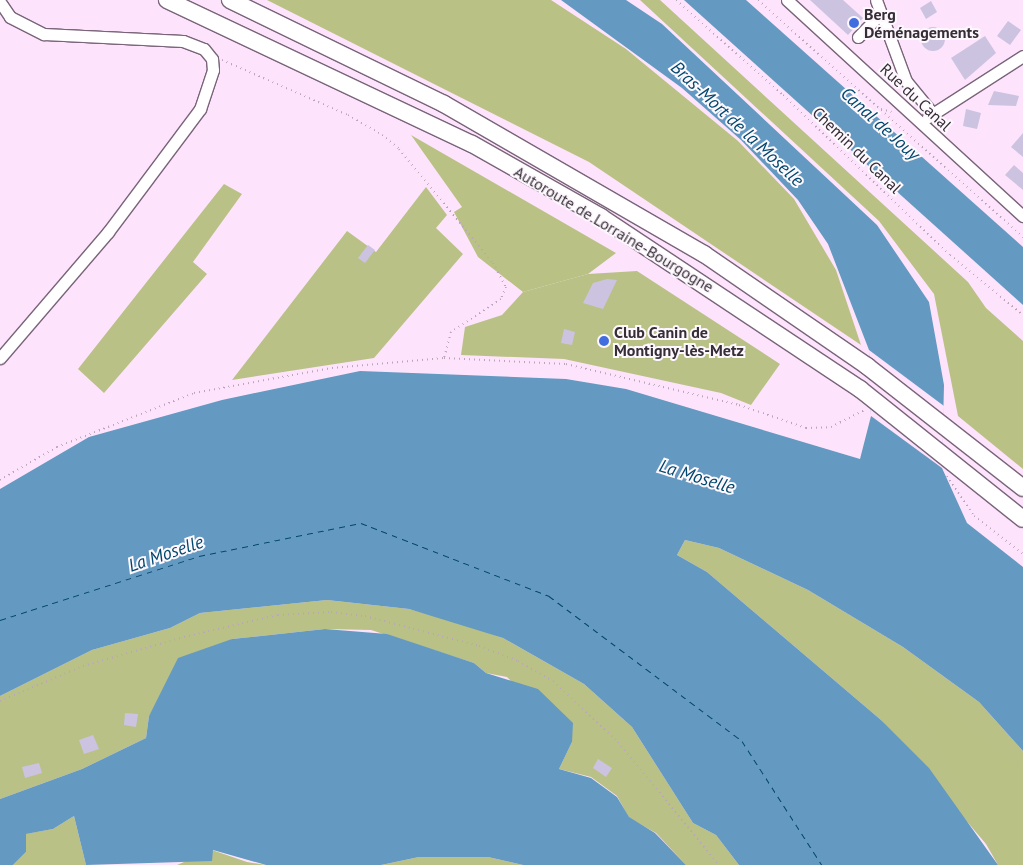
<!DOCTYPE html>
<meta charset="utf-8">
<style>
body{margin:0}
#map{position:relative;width:1023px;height:865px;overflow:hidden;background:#fde4fc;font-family:"PT Sans",sans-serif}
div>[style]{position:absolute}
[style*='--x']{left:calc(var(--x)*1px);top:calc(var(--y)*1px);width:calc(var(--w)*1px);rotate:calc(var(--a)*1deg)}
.green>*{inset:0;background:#bac187}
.forest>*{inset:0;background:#bac184}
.water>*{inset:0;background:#6499c1}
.pier>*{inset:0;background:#fde4fc}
.ferry>*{height:1px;margin-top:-0.5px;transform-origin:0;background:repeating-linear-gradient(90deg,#00476d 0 6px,transparent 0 11px)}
.building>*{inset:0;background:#ccc3e0}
.round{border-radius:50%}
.path>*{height:2px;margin-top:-1px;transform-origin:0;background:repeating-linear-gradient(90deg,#baa6b9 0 1px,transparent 0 5px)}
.roads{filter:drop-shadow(1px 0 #796479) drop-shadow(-1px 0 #796479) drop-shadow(0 1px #796479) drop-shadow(0 -1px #796479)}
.minor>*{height:11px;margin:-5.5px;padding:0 5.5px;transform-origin:5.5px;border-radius:5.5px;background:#fff}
.highway>*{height:16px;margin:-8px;padding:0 8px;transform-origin:8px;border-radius:8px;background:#fff}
.dots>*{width:14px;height:14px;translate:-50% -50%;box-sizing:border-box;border:2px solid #fdf8fd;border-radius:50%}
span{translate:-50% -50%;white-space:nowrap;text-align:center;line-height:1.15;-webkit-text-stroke:4px #fdf8fd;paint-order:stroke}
.poi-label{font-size:16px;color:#362d36;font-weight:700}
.left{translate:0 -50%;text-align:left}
.street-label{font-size:16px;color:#362d36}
.water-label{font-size:18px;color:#00476d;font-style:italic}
</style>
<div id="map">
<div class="green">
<div style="clip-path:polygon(224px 184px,242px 194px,193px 262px,207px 274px,104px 393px,78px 369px)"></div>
<div style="clip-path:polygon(426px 187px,447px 215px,436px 228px,463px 254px,374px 358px,232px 380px,347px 231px,376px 252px)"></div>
<div style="clip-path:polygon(637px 271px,780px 364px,751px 405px,721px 393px,564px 359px,461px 355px,465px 327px,502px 315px,523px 292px,588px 274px)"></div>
<div style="clip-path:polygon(685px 540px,719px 548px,808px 590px,903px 647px,979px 702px,1023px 751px,1023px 865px,998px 865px,986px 844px,881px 720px,707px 572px,677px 555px)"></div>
<div style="clip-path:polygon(327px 600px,409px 609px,460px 623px,503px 638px,584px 684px,632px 727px,693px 823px,716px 835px,739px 865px,686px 865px,656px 833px,629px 818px,617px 796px,591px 777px,559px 769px,572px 742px,507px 677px,486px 673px,474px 663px,371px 630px,325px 629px,232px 639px,164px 691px,149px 716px,146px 738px,82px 769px,0 799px,0 696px,92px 650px,170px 628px,200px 613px)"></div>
<div style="clip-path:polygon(74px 816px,86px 865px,13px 865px,26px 852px,25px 834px,53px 829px)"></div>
<div style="clip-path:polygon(212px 850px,247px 862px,266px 865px,177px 865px)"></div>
<div style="clip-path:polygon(419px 857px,488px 857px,523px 865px,381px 865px)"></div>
</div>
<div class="forest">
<div style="clip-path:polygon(267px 0,551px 0,626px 49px,738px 141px,794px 199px,836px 270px,861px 345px,589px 162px)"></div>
<div style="clip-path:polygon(640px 0,660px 0,968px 282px,986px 308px,1023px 341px,1023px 469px,958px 416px,934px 294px,879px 221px)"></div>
<div style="clip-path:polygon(411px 135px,616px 253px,588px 274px,523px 292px,478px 257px,454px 212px,462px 207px)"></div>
<div style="clip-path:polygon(901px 674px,1023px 771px,1023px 865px,1005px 865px)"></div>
</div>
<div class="water">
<div style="clip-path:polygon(561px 0,626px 0,662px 24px,877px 225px,929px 302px,944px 385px,942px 468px,967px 523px,1023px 567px,1023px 751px,979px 702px,903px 647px,808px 590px,719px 548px,685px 540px,677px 555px,707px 572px,881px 720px,929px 768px,998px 865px,739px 865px,716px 835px,693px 823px,632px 727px,584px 684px,503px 638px,409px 609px,327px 600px,200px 613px,170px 628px,92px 650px,0 696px,0 489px,89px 437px,222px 400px,360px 371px,566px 379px,626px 389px,860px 459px,871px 416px,869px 350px,828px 244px,798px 200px,741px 140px,682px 88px)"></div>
<div style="clip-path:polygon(684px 0,746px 0,1023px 247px,1023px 305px)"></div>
<div style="clip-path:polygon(325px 629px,387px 634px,474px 663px,486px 673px,538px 689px,573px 723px,572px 742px,559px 769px,591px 778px,617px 797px,629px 817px,655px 833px,686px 865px,523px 865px,488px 857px,419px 857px,381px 865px,266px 865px,213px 850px,212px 861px,86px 865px,74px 816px,53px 829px,26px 834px,26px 852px,13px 865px,0 865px,0 799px,82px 769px,146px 738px,149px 716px,178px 658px,232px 639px)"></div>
</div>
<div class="pier">
<div style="clip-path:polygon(869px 350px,944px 406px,942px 468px,871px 416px)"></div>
</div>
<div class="ferry">
<div style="--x:0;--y:620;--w:209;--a:-17.8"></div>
<div style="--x:199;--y:556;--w:165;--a:-11.5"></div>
<div style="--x:361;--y:523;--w:202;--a:21.2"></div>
<div style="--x:549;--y:596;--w:241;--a:36.9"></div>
<div style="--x:742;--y:741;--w:148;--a:57.2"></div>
</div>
<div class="building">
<div style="clip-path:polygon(810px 0,843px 0,863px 18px,848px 35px)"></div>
<div style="clip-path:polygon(931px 1px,937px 12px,926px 19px,920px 8px)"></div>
<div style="clip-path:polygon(1008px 21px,1021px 30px,1010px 45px,997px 36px)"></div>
<div class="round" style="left:921px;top:27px;width:24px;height:24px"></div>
<div style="clip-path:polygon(985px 36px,996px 53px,965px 80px,951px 58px)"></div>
<div style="clip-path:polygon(994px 91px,1019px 96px,1016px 106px,988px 105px)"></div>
<div style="clip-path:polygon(966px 109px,981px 113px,977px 129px,963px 126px)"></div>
<div style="clip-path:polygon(1023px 133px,1023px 157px,1011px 147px)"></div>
<div style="clip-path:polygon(1014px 165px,1023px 173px,1023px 190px,1005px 175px)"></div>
<div style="clip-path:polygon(368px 245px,375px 250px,365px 263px,358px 258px)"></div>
<div style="clip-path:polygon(607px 279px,617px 280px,603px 309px,583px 303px,593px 283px)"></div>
<div style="clip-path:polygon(564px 329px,575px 332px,572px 345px,561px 343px)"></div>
<div style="clip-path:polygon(125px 713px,138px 714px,136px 727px,124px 725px)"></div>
<div style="clip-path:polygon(93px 735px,99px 749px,84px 754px,79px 740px)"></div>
<div style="clip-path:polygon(598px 759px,612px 768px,606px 777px,593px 768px)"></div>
<div style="clip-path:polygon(39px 763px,42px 773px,25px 778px,22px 767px)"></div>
</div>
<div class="path">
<div style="--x:676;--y:0;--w:143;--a:41.6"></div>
<div style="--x:783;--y:95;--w:231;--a:43.8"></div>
<div style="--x:950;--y:255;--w:94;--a:39.4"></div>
<div style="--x:758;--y:0;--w:356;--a:41.8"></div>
<div style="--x:222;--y:60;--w:137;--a:23.6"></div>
<div style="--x:348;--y:115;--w:39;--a:30"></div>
<div style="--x:382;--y:135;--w:22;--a:39"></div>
<div style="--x:399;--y:149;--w:148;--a:50.5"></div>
<div style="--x:493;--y:263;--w:27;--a:62"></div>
<div style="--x:506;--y:287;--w:13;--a:113"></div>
<div style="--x:501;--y:299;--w:60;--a:146.6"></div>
<div style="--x:451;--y:332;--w:27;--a:105"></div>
<div style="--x:881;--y:109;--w:11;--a:15"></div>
<div style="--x:947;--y:476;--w:48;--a:56"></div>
<div style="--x:974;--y:516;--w:62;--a:37.8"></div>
<div style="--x:0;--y:480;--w:66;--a:-30.1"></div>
<div style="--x:57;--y:447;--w:147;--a:-21.5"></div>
<div style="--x:194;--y:393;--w:140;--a:-10.3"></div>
<div style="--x:332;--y:368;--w:112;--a:-5.1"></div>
<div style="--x:444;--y:358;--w:122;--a:2.8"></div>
<div style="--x:566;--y:364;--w:178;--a:13.3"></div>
<div style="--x:739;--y:405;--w:71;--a:18.9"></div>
<div style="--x:806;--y:428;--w:25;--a:-2"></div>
<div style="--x:831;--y:427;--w:38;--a:-27"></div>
<div style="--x:0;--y:701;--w:90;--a:-22.9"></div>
<div style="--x:83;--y:666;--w:105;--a:-16"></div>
<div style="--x:184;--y:637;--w:97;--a:-13.2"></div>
<div style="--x:278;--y:615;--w:53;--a:-3.2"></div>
<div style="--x:331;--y:612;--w:34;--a:7"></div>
<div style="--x:365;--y:616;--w:118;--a:14.7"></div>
<div style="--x:479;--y:646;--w:42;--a:21"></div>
<div style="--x:518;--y:661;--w:40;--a:29.7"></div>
<div style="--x:553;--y:681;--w:89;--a:43.2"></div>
<div style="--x:618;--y:742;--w:159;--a:50.6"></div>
</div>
<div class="roads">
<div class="minor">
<div style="--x:787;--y:0;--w:320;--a:42.5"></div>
<div style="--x:876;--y:0;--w:86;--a:69.7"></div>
<div style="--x:906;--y:81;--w:43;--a:50.7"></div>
<div style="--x:0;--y:2;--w:18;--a:56"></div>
<div style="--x:10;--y:17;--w:38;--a:27"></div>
<div style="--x:44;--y:34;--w:139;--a:2.9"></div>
<div style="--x:183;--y:41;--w:22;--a:21"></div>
<div style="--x:204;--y:49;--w:13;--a:51"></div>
<div style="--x:212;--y:59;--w:11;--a:85"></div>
<div style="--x:213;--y:70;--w:41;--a:108.4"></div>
<div style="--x:200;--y:109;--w:154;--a:126.8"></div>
<div style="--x:108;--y:232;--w:166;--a:130.6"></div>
<div style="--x:858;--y:37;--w:33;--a:-46"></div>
<div style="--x:928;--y:117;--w:113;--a:-32.7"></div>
</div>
<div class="highway">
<div style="--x:167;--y:0;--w:337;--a:25.3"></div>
<div style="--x:472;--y:144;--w:148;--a:29.5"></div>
<div style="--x:601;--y:217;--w:311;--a:33.6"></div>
<div style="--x:860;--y:389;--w:208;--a:38.6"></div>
<div style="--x:230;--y:0;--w:238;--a:25.9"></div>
<div style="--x:444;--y:104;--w:300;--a:30"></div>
<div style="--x:704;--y:254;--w:198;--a:34.5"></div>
<div style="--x:867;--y:366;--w:198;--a:38"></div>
</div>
</div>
<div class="dots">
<div style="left:854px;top:23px;background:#416ddf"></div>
<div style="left:604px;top:341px;background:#416ddf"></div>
</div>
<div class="poi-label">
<span class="left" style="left:864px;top:23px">Berg<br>Déménagements</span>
<span class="left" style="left:614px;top:341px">Club Canin de<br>Montigny-lès-Metz</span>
</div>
<div class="street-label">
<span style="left:916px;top:97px;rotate:43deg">Rue du Canal</span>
<span style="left:857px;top:150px;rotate:44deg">Chemin du Canal</span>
<span style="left:614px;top:229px;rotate:31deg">Autoroute de Lorraine-Bourgogne</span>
</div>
<div class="water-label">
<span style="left:737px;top:124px;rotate:43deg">Bras-Mort de la Moselle</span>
<span style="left:880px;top:124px;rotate:42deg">Canal de Jouy</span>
<span style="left:697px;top:477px;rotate:17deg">La Moselle</span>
<span style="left:166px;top:554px;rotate:-19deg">La Moselle</span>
</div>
</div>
